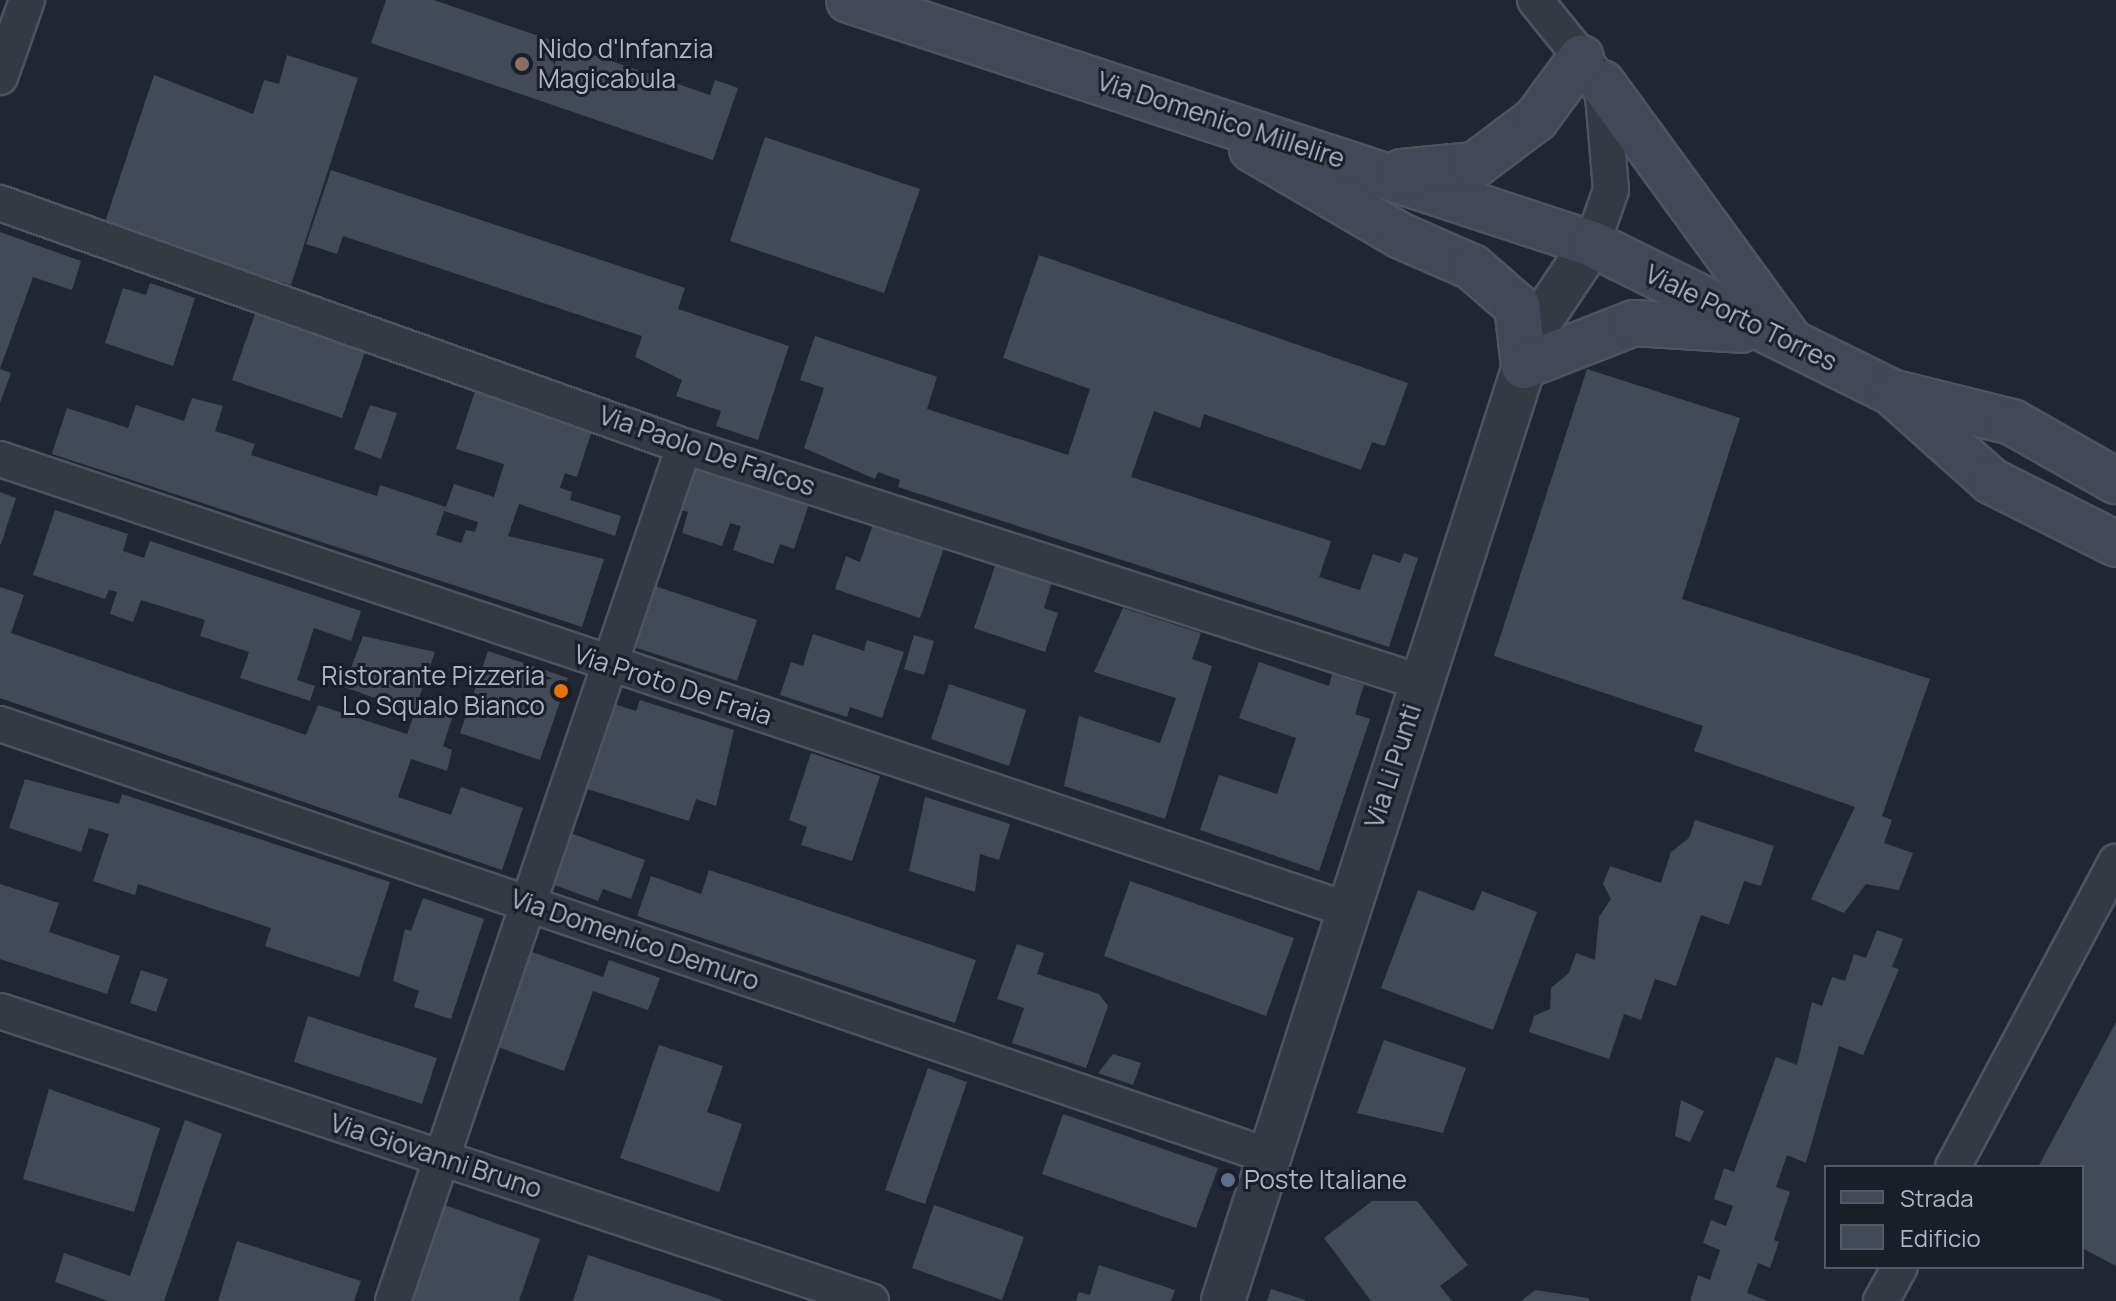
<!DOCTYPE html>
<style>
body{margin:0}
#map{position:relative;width:2116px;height:1301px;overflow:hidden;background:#202733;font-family:Manrope,sans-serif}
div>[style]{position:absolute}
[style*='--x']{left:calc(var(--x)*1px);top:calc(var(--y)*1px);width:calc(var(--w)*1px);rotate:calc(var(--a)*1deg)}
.building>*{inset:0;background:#424a58}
.roads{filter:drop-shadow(2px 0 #4e545f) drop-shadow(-2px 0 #4e545f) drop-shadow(0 2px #4e545f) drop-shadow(0 -2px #4e545f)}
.minor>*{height:34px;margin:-17px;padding:0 17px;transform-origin:17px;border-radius:17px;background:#343944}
.tertiary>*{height:42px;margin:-21px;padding:0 21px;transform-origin:21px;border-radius:21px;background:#343944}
.secondary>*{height:44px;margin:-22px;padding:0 22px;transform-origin:22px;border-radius:22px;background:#424857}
.dots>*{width:22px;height:22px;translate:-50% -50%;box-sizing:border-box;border:4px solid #191e29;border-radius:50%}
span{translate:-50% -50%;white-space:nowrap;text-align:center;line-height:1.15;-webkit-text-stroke:6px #191e29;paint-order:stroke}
.poi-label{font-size:26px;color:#aeb4c1}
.left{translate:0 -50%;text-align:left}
.right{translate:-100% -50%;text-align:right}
.street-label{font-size:26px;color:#aeb4c1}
.legend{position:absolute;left:1824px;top:1165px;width:260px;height:104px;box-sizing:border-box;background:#191e29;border:2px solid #555a66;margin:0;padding:10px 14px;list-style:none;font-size:24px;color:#aeb4c1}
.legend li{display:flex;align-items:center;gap:16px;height:40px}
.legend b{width:40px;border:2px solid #555a66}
</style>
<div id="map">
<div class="building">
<div style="clip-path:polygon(386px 0,434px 0,710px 95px,715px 80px,738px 88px,713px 160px,371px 43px)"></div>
<div style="clip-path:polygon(287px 55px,358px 78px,291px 285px,104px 225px,154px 75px,253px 114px,264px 80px,279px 84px)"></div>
<div style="clip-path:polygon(765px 137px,920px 189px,884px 293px,730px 241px)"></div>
<div style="clip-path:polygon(331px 170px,685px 288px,678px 309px,789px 346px,758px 440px,716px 426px,721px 411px,676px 396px,682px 380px,635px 357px,642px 336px,343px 236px,337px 254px,306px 244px)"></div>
<div style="clip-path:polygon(0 232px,81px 261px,72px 290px,33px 277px,0 369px,11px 373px,0 403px)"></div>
<div style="clip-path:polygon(1039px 255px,1408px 383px,1385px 446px,1372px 442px,1361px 470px,1204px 414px,1200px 428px,1154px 411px,1131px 477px,1331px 541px,1319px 577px,1360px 590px,1373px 554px,1400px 563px,1404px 553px,1418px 558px,1389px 647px,898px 487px,900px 480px,878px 472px,875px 479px,804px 448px,824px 388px,800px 380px,815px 336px,937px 377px,927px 409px,1068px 455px,1090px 389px,1003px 358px)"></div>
<div style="clip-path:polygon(150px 283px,195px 298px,173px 366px,105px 343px,123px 288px,146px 295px)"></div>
<div style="clip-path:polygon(255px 314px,365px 352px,342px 418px,232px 380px)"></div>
<div style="clip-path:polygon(1587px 369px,1740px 418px,1682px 599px,1930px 679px,1882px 816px,1892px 820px,1884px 843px,1913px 853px,1899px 890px,1866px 884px,1844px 913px,1811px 899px,1855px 807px,1694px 751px,1703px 726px,1494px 656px)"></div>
<div style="clip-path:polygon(evenodd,476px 388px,593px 427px,577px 477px,565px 473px,560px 488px,572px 492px,570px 500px,621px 516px,615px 536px,519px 504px,508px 536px,604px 559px,582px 627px,52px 454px,67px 408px,128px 428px,136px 405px,184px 421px,192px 398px,223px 406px,215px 431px,255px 444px,251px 455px,377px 496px,380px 485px,446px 507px,454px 484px,494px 497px,504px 464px,456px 449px,476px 388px,444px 511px,478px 522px,475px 532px,466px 530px,461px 543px,436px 535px,444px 511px)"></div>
<div style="clip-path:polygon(370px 405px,397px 413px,381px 459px,354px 449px)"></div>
<div style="clip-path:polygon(691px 461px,810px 501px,794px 549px,780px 544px,773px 564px,733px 550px,741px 526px,730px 523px,722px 546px,682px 533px,688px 512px,675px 508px)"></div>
<div style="clip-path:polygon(0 492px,16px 498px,1px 544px,0 544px)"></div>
<div style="clip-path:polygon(55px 510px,128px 534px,123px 551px,144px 558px,150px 541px,361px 611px,351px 641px,314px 628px,297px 680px,315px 686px,310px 701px,240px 678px,249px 652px,200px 636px,205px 620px,141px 600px,133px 622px,110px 614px,117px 592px,109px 590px,105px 599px,33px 575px)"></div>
<div style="clip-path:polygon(874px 521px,945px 545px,920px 618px,835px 589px,846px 556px,860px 562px)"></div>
<div style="clip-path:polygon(996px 563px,1052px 582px,1044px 608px,1058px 613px,1045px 652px,974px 628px)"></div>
<div style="clip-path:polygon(652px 585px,757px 620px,737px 681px,631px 646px)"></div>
<div style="clip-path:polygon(0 587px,24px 595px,11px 633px,306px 735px,318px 705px,407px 734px,415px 712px,344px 687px,363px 636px,435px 652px,418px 701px,454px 712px,443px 746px,452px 750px,447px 771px,411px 759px,398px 797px,451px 815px,461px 787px,523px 808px,502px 870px,0 698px)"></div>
<div style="clip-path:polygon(1123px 608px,1201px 633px,1192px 659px,1212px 666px,1165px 819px,1064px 786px,1079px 716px,1160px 743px,1176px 698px,1094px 672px)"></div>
<div style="clip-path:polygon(813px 634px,864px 651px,867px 640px,904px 652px,882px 718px,850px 707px,847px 717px,780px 695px,791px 662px,803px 666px)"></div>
<div style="clip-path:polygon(914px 635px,934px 641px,924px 675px,904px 669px)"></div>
<div style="clip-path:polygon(488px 651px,568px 678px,540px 760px,460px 733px)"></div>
<div style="clip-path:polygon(1259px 662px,1329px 686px,1332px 674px,1364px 685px,1355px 714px,1370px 719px,1319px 871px,1200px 830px,1219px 775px,1277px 794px,1296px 738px,1239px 718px)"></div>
<div style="clip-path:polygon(949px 684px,1026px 710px,1009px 766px,931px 739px)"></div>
<div style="clip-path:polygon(640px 700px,734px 730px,716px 806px,696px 799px,689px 821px,584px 788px,611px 703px,636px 711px)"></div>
<div style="clip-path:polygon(811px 753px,880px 776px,852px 861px,801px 845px,807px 827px,789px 820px)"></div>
<div style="clip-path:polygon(25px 779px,119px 804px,122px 794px,390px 882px,359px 977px,265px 946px,271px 928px,138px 884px,135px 895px,93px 881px,109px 834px,89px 828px,81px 852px,9px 828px)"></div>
<div style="clip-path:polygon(925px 797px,1010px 824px,999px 860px,980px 854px,975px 892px,909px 871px)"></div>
<div style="clip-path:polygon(1695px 820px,1774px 846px,1761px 886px,1744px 881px,1729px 925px,1701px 915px,1676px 986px,1655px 979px,1641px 1020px,1624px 1014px,1609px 1059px,1529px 1032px,1534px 1016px,1550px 1009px,1551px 988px,1569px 973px,1576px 953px,1595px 960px,1599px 917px,1611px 899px,1603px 884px,1610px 866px,1661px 883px,1671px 852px,1689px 838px)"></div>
<div style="clip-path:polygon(570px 833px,645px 860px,631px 899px,603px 889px,598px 901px,552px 884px)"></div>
<div style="clip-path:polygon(709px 870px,976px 960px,955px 1023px,637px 916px,651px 876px,701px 894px)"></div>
<div style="clip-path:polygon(1130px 881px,1294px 938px,1266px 1016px,1104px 956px)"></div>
<div style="clip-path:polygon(0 884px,59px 903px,49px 932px,120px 956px,107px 994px,0 959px)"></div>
<div style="clip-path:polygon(1418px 890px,1474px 911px,1482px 891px,1537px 912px,1493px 1030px,1381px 988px)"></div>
<div style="clip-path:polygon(423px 898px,484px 919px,451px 1019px,414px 1007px,419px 991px,393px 981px,405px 929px,411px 931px)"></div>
<div style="clip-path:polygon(1877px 930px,1903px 939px,1892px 967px,1899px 969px,1863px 1055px,1839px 1046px,1806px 1163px,1787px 1155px,1776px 1187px,1790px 1192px,1774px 1240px,1779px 1242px,1770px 1268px,1758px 1263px,1747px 1293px,1768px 1301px,1690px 1301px,1698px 1275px,1710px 1280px,1720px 1250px,1703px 1243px,1711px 1220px,1726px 1226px,1733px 1206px,1714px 1199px,1724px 1168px,1734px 1172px,1776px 1057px,1797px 1065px,1812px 1002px,1822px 1006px,1832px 977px,1845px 981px,1854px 954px,1866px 958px)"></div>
<div style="clip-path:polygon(1017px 944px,1044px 953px,1037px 974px,1099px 994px,1108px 1006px,1086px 1068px,1012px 1043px,1024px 1008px,997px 999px)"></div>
<div style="clip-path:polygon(532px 952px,603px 977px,609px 960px,660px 978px,648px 1010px,593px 991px,564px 1071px,498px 1047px)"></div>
<div style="clip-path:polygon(141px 970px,168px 979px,156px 1012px,130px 1003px)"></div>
<div style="clip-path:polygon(308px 1016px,437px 1058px,422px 1104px,294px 1062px)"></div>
<div style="clip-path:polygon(2116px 1022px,2116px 1266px,2082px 1248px,2082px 1167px,2038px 1167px)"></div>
<div style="clip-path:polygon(1384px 1040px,1466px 1068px,1443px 1133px,1357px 1113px)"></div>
<div style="clip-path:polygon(659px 1045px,723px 1066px,707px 1112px,742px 1124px,719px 1192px,620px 1158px)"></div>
<div style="clip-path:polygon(1113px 1054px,1141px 1063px,1133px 1085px,1098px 1073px)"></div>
<div style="clip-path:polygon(928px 1068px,967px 1082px,925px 1204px,885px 1190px)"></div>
<div style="clip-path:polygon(49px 1089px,160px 1128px,134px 1212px,23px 1179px)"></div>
<div style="clip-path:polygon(1681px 1100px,1704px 1111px,1690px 1142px,1675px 1136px)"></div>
<div style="clip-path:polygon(1063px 1114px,1218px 1168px,1196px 1228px,1042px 1174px)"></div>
<div style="clip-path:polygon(185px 1120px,222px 1134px,164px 1301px,108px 1301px,55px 1282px,64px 1253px,130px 1276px)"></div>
<div style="clip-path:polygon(1372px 1201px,1417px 1201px,1468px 1265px,1440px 1286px,1452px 1301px,1371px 1301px,1324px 1238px)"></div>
<div style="clip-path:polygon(442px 1204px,540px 1239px,519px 1301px,408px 1301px)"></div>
<div style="clip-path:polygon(934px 1205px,1024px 1237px,1002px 1300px,912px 1268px)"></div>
<div style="clip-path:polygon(237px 1241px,361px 1281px,354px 1301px,218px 1301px)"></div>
<div style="clip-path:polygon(588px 1255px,722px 1300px,722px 1301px,573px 1301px)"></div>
<div style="clip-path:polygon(1099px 1265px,1175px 1290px,1171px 1301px,1076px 1301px,1079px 1292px,1090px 1295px)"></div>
<div style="clip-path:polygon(1271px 1289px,1305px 1300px,1305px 1301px,1267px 1301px)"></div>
<div style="clip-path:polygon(1535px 1290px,1588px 1298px,1590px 1301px,1521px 1301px)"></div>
</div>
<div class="roads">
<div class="minor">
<div style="--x:1535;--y:0;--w:107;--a:51.1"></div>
<div style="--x:1602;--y:83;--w:107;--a:85.2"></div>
<div style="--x:1611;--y:190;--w:57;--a:109.4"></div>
<div style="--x:0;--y:77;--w:82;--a:-70.7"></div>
<div style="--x:0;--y:203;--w:726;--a:19.56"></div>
<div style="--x:684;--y:446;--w:773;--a:17.78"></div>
<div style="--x:0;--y:459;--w:1419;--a:18.49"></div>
<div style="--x:0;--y:724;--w:1341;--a:18.8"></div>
<div style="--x:0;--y:1011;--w:918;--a:18.42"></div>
<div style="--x:1953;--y:1167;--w:346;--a:-61.9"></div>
<div style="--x:393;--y:1301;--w:903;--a:-71.2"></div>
<div style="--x:1881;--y:1301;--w:39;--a:-61"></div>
</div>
<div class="tertiary">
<div style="--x:1223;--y:1301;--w:1024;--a:-72.15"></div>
<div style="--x:1537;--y:326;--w:99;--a:-56.1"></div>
</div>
<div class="secondary">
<div style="--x:849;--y:0;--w:782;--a:18.18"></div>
<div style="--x:1592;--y:244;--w:334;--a:26.3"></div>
<div style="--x:1891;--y:392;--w:125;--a:13.9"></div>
<div style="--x:2012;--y:422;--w:120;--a:29.6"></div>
<div style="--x:1602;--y:83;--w:316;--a:53.9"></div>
<div style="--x:1252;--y:149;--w:173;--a:30.3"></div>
<div style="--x:1401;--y:236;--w:77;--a:23.6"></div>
<div style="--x:1472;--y:267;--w:60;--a:40.9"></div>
<div style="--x:1517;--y:306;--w:60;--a:83.3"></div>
<div style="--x:1524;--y:366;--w:118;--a:-21.4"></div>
<div style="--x:1634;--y:323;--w:107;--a:3.7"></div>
<div style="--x:1402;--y:172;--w:73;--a:-5.5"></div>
<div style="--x:1475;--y:165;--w:76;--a:-37"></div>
<div style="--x:1536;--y:119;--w:76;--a:-53.6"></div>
<div style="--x:1896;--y:396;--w:127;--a:41.8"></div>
<div style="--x:1991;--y:481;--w:140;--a:26.7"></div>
</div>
</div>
<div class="dots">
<div style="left:522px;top:64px;background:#8d6e63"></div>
<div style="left:561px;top:691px;background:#e8710a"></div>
<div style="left:1228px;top:1180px;background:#5c6f8a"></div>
</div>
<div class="poi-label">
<span class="left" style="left:538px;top:64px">Nido d'Infanzia<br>Magicabula</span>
<span class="right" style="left:545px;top:691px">Ristorante Pizzeria<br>Lo Squalo Bianco</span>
<span class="left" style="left:1244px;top:1180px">Poste Italiane</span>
</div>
<div class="street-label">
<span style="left:1221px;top:120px;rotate:18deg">Via Domenico Millelire</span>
<span style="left:1741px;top:318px;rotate:26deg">Viale Porto Torres</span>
<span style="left:707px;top:451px;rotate:19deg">Via Paolo De Falcos</span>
<span style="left:673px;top:685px;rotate:18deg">Via Proto De Fraia</span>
<span style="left:1393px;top:766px;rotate:-72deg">Via Li Punti</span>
<span style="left:635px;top:940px;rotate:19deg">Via Domenico Demuro</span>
<span style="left:436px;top:1156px;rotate:18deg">Via Giovanni Bruno</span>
</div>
<ul class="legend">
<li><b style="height:10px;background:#424857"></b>Strada</li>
<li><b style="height:22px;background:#424a58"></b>Edificio</li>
</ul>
</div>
